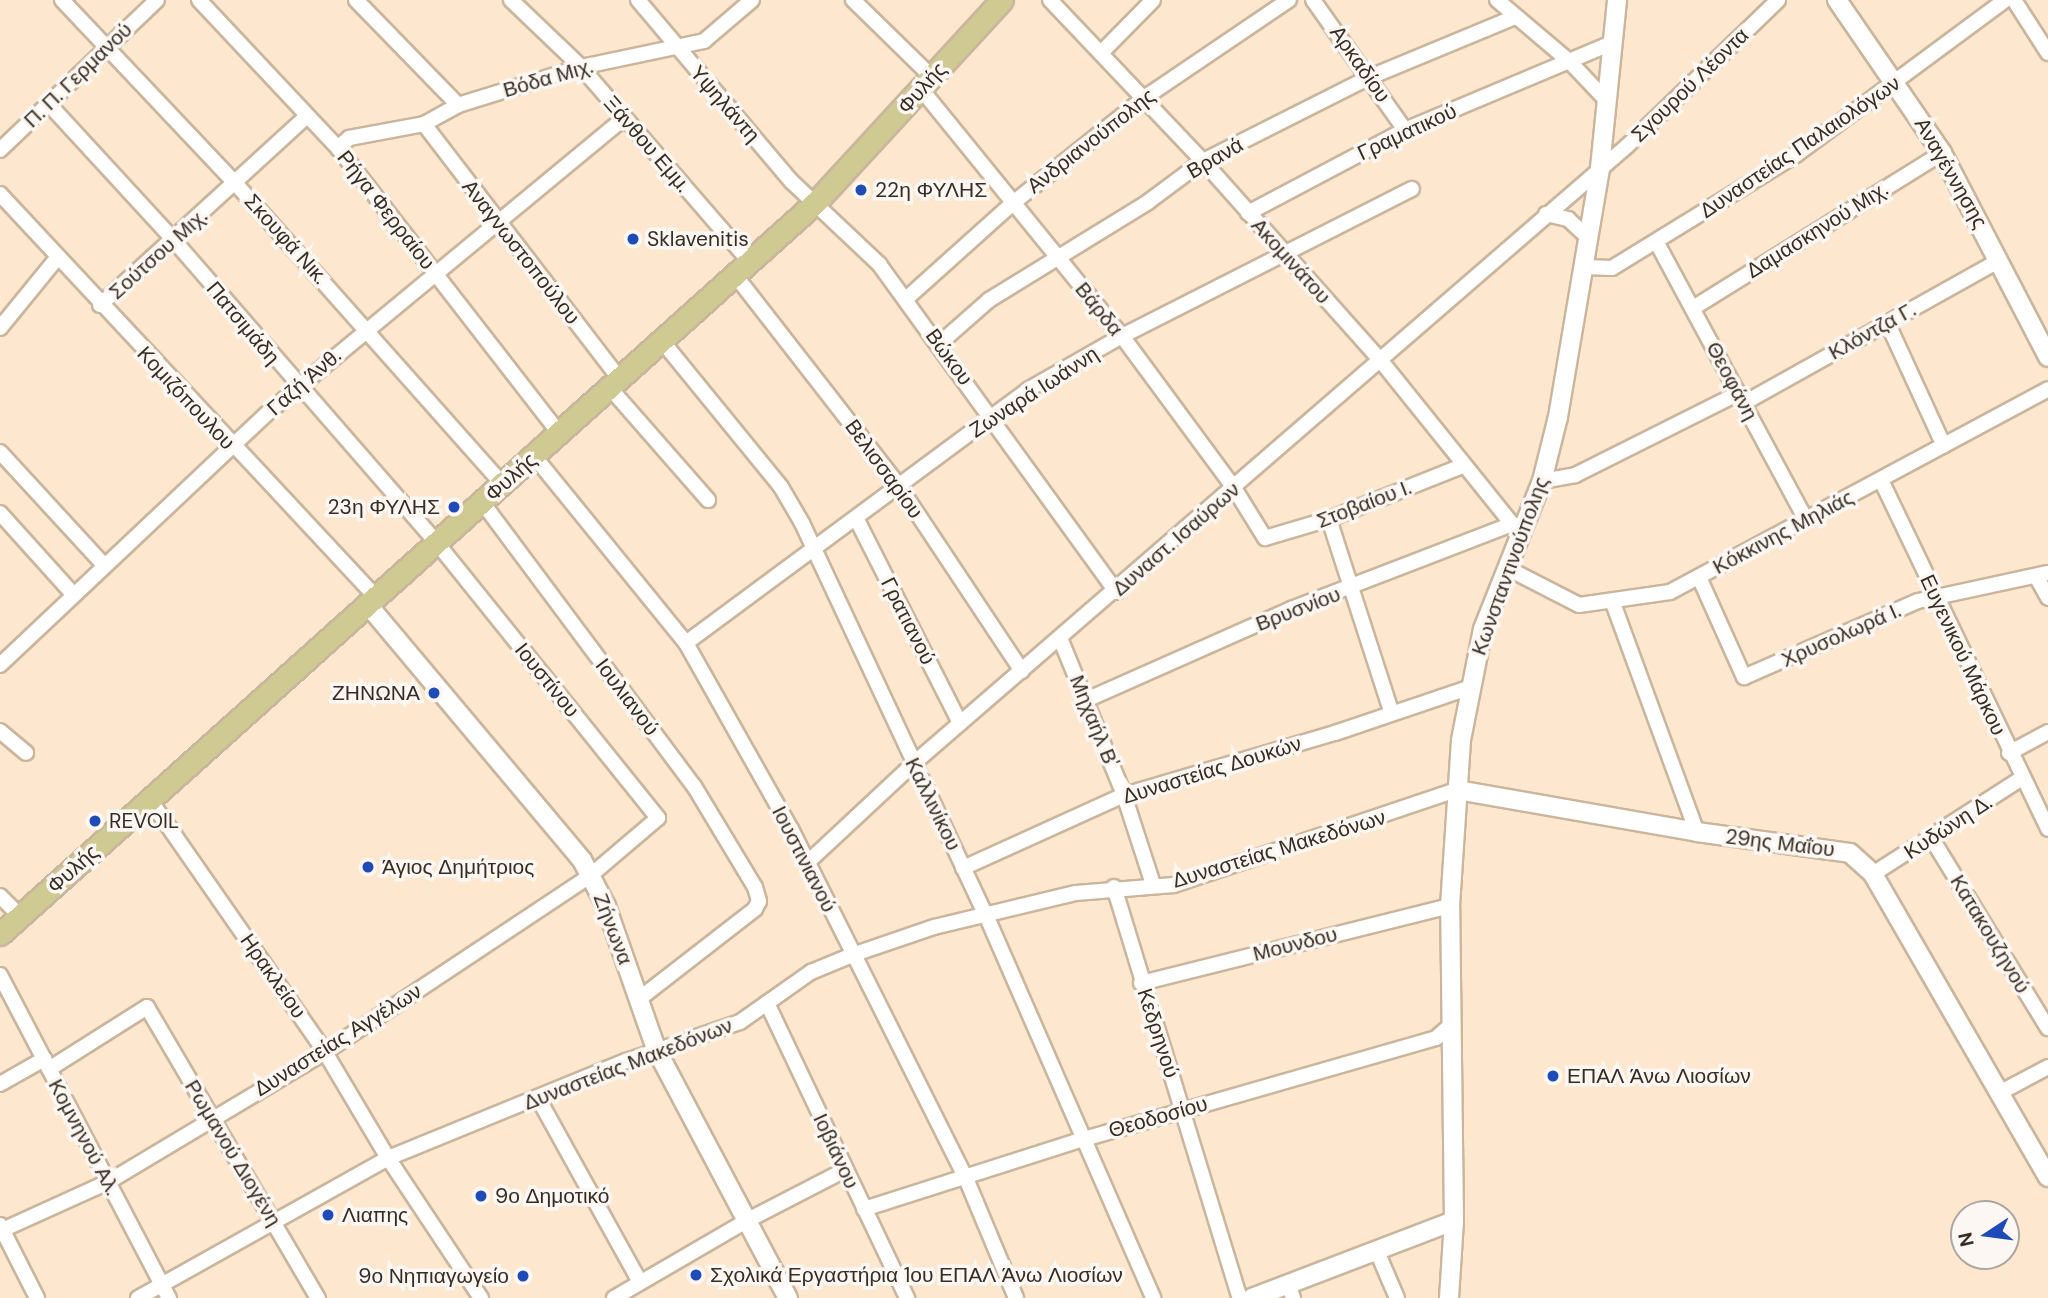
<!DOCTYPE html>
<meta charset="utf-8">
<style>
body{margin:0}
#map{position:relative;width:2048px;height:1298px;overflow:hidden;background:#fde7ce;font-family:"DM Sans",sans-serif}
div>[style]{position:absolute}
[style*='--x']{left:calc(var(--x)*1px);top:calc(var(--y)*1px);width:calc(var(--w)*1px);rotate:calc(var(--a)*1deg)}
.roads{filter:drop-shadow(2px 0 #cab59d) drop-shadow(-2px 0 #cab59d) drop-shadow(0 2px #cab59d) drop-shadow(0 -2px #cab59d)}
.minor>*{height:14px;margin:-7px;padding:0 7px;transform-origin:7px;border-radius:7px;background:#fff}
.tertiary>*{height:18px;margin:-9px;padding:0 9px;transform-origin:9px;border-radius:9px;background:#fff}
.primary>*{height:21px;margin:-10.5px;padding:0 10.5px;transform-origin:10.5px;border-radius:10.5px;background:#cfca91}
.dots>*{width:19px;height:19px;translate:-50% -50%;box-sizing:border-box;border:4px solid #fcf7f2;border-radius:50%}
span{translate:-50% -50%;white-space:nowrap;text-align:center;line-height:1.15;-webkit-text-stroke:7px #fcf7f2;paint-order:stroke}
.street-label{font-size:21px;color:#362d24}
.poi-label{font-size:21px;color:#362d24}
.left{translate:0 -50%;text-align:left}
.right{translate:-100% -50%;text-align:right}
.north{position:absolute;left:1950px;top:1200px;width:70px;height:70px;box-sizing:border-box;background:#fcf7f2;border:2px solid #ada6a0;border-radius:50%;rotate:257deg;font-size:19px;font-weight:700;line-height:28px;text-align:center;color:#362d24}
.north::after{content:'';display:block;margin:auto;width:24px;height:32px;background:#1f4bb9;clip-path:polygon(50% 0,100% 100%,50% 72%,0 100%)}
</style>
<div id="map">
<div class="roads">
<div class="minor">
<div style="--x:62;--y:0;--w:253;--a:46.6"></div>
<div style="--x:236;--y:184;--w:401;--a:48.4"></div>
<div style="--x:199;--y:0;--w:203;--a:46.8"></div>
<div style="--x:338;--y:148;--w:361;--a:52.2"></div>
<div style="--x:356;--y:0;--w:146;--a:45.8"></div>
<div style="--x:511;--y:0;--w:97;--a:43.7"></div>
<div style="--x:581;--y:67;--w:258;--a:49.1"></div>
<div style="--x:638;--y:0;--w:238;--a:49.8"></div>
<div style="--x:792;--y:182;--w:120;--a:43.3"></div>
<div style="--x:879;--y:264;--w:405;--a:54.1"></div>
<div style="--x:853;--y:0;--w:110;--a:44.3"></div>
<div style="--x:1050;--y:0;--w:222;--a:46.5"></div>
<div style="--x:1203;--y:161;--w:268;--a:48.3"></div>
<div style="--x:1381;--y:361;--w:209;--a:51.2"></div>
<div style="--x:1512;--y:524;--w:11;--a:15"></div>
<div style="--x:1313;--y:0;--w:159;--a:54.7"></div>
<div style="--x:1497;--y:0;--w:96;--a:40.3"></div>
<div style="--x:1570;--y:62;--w:52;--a:46.5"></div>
<div style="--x:2014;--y:0;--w:63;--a:57.3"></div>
<div style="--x:1101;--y:53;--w:74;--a:-45.5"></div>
<div style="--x:921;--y:89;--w:318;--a:50.9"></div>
<div style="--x:1122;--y:336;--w:189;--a:53.6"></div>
<div style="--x:1234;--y:488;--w:59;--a:58.2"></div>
<div style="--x:1265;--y:538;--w:67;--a:-16.5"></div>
<div style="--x:1329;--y:519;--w:143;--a:-21.7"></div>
<div style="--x:424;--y:124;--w:322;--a:52.5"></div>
<div style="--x:338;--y:148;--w:15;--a:-42"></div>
<div style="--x:349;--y:138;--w:76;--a:-10.6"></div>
<div style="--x:424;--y:124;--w:39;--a:-29"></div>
<div style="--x:458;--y:105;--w:129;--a:-17.2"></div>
<div style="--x:581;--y:67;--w:126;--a:-11.9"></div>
<div style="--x:704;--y:41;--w:63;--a:-40.5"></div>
<div style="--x:0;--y:150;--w:217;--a:-43.7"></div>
<div style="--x:0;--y:194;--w:551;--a:46.99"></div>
<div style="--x:1248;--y:213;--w:178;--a:-27.9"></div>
<div style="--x:1405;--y:130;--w:225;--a:-22.8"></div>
<div style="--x:1546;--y:214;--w:23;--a:13"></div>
<div style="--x:1568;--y:219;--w:26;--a:43"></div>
<div style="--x:1657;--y:243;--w:315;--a:61.7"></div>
<div style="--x:1584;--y:267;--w:28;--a:2"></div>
<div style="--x:1612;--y:268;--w:217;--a:-31.6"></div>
<div style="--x:1797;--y:154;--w:259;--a:-36.5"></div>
<div style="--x:735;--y:275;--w:267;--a:52.1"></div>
<div style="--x:899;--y:486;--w:222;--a:56.4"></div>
<div style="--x:906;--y:299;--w:144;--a:-41.9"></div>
<div style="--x:1013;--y:203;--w:168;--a:-38.7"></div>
<div style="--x:1144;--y:98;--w:175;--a:-34.1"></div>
<div style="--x:100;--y:305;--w:280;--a:-42.4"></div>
<div style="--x:1693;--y:308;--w:293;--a:-31.9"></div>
<div style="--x:1887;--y:322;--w:136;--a:65.3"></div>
<div style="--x:0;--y:328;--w:90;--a:-50.8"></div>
<div style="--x:662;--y:341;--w:188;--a:50.8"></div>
<div style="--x:781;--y:487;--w:42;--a:59.7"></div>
<div style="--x:802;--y:523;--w:433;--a:64.9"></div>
<div style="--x:986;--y:915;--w:418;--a:66.4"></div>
<div style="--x:939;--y:344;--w:67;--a:-41.3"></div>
<div style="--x:989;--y:300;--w:187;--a:-31.6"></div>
<div style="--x:1148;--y:202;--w:69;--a:-36.7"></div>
<div style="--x:1203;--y:161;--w:187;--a:-26.7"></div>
<div style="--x:1370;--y:77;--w:157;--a:-22.5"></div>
<div style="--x:610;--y:388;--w:149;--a:48.8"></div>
<div style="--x:1744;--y:403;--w:293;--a:-29.2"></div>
<div style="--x:0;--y:452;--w:152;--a:47.4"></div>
<div style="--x:534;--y:456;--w:241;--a:50.9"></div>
<div style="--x:686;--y:643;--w:214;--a:60.6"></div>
<div style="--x:791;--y:829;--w:388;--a:63.4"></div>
<div style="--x:965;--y:1176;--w:132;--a:67.3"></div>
<div style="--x:1881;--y:480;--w:387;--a:64.4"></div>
<div style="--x:1542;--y:481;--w:34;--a:-10"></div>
<div style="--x:1575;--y:475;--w:183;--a:-26.6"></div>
<div style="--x:482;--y:502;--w:354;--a:53.3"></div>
<div style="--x:694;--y:786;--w:118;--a:58.9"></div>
<div style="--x:755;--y:887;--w:15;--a:74"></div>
<div style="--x:759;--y:901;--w:9;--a:117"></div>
<div style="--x:755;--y:909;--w:147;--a:142.2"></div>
<div style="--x:0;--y:513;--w:108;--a:48"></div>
<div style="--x:856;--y:518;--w:230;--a:63.1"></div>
<div style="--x:1329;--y:519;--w:202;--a:72.1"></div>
<div style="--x:1507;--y:568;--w:81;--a:27.2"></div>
<div style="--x:1579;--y:605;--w:92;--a:-8.1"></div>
<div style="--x:1670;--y:592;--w:429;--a:-28.2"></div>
<div style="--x:2036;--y:576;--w:25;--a:61"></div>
<div style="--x:1699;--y:577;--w:110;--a:65.8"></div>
<div style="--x:1744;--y:677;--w:190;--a:-23.6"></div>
<div style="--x:1918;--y:601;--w:133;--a:-12.2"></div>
<div style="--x:1613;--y:603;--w:244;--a:69.9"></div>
<div style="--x:1060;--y:638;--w:170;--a:67.8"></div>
<div style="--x:1124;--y:795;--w:94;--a:72"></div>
<div style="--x:686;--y:643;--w:427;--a:-36.5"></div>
<div style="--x:1029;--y:389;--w:107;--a:-29.7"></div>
<div style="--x:1122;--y:336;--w:325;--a:-26.9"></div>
<div style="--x:0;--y:665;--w:371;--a:-43.3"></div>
<div style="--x:270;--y:411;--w:460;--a:-39.6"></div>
<div style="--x:1086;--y:700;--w:224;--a:-23.9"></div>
<div style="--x:1291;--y:609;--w:237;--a:-21"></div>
<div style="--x:0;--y:731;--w:34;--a:40"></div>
<div style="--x:2009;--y:753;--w:44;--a:-28.3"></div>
<div style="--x:150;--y:800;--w:307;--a:55.2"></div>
<div style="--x:325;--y:1052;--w:123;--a:59.3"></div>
<div style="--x:388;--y:1158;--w:168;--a:56.4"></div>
<div style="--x:1932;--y:839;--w:222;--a:58.5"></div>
<div style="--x:807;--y:863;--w:145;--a:-43"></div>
<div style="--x:913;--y:764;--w:944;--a:-40.88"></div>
<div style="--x:1627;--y:146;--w:210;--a:-44"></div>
<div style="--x:963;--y:868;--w:177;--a:-24.4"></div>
<div style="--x:1124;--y:795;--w:220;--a:-16.4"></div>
<div style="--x:1335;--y:733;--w:140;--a:-18.7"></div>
<div style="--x:1873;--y:874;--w:177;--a:-32.8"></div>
<div style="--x:1114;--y:887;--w:430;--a:73"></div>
<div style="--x:0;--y:896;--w:28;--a:45"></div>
<div style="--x:0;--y:975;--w:365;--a:62.4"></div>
<div style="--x:1141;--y:983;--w:318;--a:-14"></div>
<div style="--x:767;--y:1003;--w:327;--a:64.6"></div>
<div style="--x:49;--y:1069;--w:116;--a:-32.3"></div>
<div style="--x:147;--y:1007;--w:338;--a:59.6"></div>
<div style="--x:0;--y:1084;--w:51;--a:-29.6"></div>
<div style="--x:2001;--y:1092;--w:53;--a:-28"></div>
<div style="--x:538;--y:1098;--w:210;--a:61"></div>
<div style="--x:864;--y:1209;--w:231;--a:-17.7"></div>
<div style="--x:1084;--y:1139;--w:366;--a:-16"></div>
<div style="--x:1436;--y:1038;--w:20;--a:-41"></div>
<div style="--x:0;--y:1225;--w:82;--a:63.1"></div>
<div style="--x:0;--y:1231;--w:119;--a:-24.4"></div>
<div style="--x:108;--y:1182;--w:253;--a:-30.9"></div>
<div style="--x:325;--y:1052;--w:320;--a:-33.6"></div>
<div style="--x:591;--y:875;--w:88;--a:-40.4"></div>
<div style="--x:658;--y:818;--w:353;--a:-128.8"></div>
<div style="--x:437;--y:543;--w:403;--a:-131"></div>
<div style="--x:173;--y:239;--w:183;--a:-132.6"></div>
<div style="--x:1376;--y:1249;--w:53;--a:66.8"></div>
<div style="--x:1288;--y:1284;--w:15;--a:70"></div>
<div style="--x:138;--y:1298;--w:287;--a:-29.2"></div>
<div style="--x:388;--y:1158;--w:257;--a:-22.2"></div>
<div style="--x:626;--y:1061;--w:120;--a:-18.9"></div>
<div style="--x:740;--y:1022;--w:87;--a:-35.2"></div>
<div style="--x:811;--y:972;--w:44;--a:-22.5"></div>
<div style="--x:852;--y:955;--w:87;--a:-18.9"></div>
<div style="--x:934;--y:927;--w:146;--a:-13.5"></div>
<div style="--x:1076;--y:893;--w:98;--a:-4.7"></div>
<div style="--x:1174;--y:885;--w:299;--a:-18.6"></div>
<div style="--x:614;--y:1298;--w:155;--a:-30.2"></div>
<div style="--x:748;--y:1220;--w:109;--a:-27.3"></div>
</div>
<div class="tertiary">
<div style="--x:1837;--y:0;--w:186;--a:55.5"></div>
<div style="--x:1942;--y:153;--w:230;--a:62.5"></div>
<div style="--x:368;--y:605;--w:333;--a:50"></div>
<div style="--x:582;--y:860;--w:52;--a:62.4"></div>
<div style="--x:606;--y:906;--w:151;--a:70.7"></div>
<div style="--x:656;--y:1049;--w:282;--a:62.1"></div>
<div style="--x:1457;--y:790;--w:244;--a:9.9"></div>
<div style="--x:1697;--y:832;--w:154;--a:7.8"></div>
<div style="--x:1850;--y:853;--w:31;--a:42"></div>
<div style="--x:1873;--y:874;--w:350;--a:60"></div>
<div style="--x:1252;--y:1298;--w:216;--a:-20.9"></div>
<div style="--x:1449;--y:1298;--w:77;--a:-86.3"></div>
<div style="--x:1454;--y:1221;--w:315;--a:-90.7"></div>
<div style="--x:1450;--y:906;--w:166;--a:-86.2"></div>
<div style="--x:1461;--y:740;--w:113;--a:-78.8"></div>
<div style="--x:1483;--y:629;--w:159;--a:-68.3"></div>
<div style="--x:1542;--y:481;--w:66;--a:-76"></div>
<div style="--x:1558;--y:417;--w:253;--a:-80.4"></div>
<div style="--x:1600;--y:168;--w:169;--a:-84.2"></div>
</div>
<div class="primary">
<div style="--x:0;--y:934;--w:1098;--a:-41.9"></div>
<div style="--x:817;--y:201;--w:273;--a:-47.4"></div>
</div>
</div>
<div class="dots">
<div style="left:861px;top:190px;background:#1f4bb9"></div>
<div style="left:633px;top:239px;background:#1f4bb9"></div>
<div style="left:454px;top:507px;background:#1f4bb9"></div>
<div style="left:434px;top:693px;background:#1f4bb9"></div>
<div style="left:95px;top:821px;background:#1f4bb9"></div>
<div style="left:368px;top:867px;background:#1f4bb9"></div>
<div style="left:1553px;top:1076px;background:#1f4bb9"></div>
<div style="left:481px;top:1196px;background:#1f4bb9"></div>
<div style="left:328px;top:1215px;background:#1f4bb9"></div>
<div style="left:696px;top:1275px;background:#1f4bb9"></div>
<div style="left:523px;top:1276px;background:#1f4bb9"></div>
</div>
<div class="street-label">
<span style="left:1360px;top:64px;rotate:55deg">Αρκαδίου</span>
<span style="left:78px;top:75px;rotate:-44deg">Π. Π. Γερμανού</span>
<span style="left:548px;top:78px;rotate:-16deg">Βόδα Μιχ.</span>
<span style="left:1690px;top:85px;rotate:-44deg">Σγουρού Λέοντα</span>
<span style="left:922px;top:88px;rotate:-48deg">Φυλής</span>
<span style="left:725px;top:104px;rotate:49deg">Υψηλάντη</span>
<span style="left:1407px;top:132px;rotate:-25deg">Γραματικού</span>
<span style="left:1091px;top:141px;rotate:-38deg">Ανδριανούπολης</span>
<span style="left:647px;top:144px;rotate:49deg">Ξάνθου Εμμ.</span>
<span style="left:1800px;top:147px;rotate:-34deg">Δυναστείας Παλαιολόγων</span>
<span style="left:1215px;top:158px;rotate:-30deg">Βρανά</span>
<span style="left:1951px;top:173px;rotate:60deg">Αναγέννησης</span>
<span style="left:386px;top:210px;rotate:52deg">Ρήγα Φερραίου</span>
<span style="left:1817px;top:230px;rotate:-32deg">Δαμασκηνού Μιχ.</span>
<span style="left:286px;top:239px;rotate:48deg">Σκουφά Νικ.</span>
<span style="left:521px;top:252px;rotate:52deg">Αναγνωστοπούλου</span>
<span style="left:158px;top:254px;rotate:-42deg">Σούτσου Μιχ.</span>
<span style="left:1291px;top:261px;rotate:48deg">Ακομινάτου</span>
<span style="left:1099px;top:309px;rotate:51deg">Βάρδα</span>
<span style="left:243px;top:323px;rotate:50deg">Πατσιμάδη</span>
<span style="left:1872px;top:331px;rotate:-29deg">Κλόντζα Γ.</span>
<span style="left:949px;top:357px;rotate:54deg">Βώκου</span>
<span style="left:1732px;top:381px;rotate:62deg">Θεοφάνη</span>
<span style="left:304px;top:382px;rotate:-41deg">Γαζή Άνθ.</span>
<span style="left:1034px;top:392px;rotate:-33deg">Ζωναρά Ιωάννη</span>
<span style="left:186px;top:398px;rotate:47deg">Κομιζόπουλου</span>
<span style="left:884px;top:469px;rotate:54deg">Βελισσαρίου</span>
<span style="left:511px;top:477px;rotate:-42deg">Φυλής</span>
<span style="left:1364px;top:504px;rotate:-21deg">Στοβαίου Ι.</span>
<span style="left:1783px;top:532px;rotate:-28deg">Κόκκινης Μηλιάς</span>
<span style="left:1176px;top:539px;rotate:-41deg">Δυναστ. Ισαύρων</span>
<span style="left:1510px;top:566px;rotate:-70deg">Κωνσταντινούπολης</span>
<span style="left:1298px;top:609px;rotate:-21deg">Βρυσνίου</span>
<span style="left:908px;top:621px;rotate:63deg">Γρατιανού</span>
<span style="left:1841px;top:635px;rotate:-24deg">Χρυσολωρά Ι.</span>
<span style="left:1963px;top:655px;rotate:65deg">Ευγενικού Μάρκου</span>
<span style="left:547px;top:680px;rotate:51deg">Ιουστίνου</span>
<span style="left:627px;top:697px;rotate:53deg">Ιουλιανού</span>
<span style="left:1094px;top:721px;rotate:68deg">Μηχαήλ Β'</span>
<span style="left:1212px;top:770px;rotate:-17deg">Δυναστείας Δουκών</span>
<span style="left:933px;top:804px;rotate:64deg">Καλλινίκου</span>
<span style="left:1948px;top:827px;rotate:-33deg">Κυδώνη Δ.</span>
<span style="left:1780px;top:843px;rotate:7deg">29ης Μαΐου</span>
<span style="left:1279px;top:849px;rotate:-17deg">Δυναστείας Μακεδόνων</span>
<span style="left:804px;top:859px;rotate:63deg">Ιουστινιανού</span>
<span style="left:73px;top:869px;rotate:-42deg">Φυλής</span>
<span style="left:613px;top:929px;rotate:69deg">Ζήνωνα</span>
<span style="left:1990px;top:934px;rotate:59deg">Κατακουζηνού</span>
<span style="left:1295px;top:944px;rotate:-14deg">Μουνδου</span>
<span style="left:273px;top:976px;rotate:55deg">Ηρακλείου</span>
<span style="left:1158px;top:1033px;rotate:72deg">Κεδρηνού</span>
<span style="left:338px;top:1040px;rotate:-32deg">Δυναστείας Αγγέλων</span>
<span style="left:628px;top:1064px;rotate:-21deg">Δυναστείας Μακεδόνων</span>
<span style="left:1158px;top:1117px;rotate:-16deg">Θεοδοσίου</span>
<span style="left:84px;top:1137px;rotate:62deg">Κομνηνού Αλ.</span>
<span style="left:836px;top:1151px;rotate:65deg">Ιοβιάνου</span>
<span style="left:233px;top:1153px;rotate:59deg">Ρωμανού Διογένη</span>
</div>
<div class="poi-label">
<span class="left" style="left:875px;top:190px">22η ΦΥΛΗΣ</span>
<span class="left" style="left:647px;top:239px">Sklavenitis</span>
<span class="right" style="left:440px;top:507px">23η ΦΥΛΗΣ</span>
<span class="right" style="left:420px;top:693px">ΖΗΝΩΝΑ</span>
<span class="left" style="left:109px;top:821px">REVOIL</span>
<span class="left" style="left:382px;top:867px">Άγιος Δημήτριος</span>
<span class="left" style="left:1567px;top:1076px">ΕΠΑΛ Άνω Λιοσίων</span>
<span class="left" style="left:495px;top:1196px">9ο Δημοτικό</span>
<span class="left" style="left:342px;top:1215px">Λιαπης</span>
<span class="left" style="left:710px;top:1275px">Σχολικά Εργαστήρια 1ου ΕΠΑΛ Άνω Λιοσίων</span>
<span class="right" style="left:509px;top:1276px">9ο Νηπιαγωγείο</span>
</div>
<div class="north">N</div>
</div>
